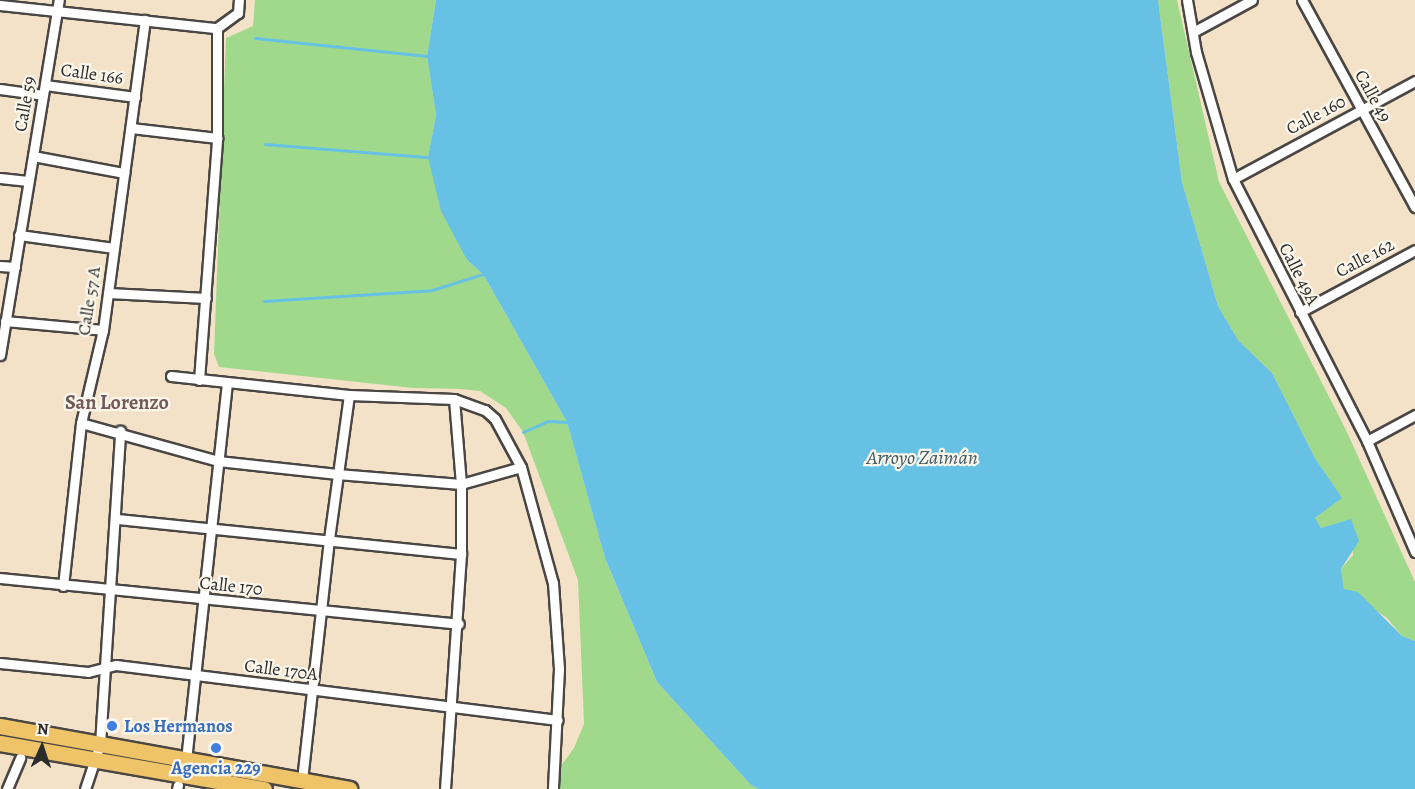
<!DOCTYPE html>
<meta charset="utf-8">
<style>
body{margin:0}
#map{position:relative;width:1415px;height:789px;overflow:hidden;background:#f4e2c8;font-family:Alegreya,serif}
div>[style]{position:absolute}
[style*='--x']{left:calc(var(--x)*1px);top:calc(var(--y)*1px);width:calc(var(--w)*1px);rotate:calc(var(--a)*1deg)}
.green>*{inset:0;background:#a0d98c}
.water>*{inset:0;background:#66c1e4}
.stream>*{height:3px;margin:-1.5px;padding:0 1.5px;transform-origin:1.5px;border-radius:1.5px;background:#66c1e4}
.roads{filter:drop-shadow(2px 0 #494643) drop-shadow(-2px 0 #494643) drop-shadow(0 2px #494643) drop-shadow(0 -2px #494643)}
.street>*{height:9px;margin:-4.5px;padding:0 4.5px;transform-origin:4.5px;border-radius:4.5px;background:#fff}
.primary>*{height:15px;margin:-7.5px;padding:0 7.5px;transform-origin:7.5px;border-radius:7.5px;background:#efc469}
.dots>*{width:16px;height:16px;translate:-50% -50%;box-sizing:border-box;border:3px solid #fbf7ec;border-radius:50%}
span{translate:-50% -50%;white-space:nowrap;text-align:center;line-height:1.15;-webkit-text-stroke:4.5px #fbf7ec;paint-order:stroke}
.street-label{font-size:18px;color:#2b2b2b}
.shop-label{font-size:18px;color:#366cbe;font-weight:700}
.left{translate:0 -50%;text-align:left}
.neighbourhood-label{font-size:20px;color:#725857;font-weight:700}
.water-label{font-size:20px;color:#3d5862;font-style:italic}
.north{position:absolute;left:12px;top:717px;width:60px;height:60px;-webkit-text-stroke:4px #fbf7ec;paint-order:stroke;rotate:3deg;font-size:16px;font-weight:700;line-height:24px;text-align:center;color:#2b2b2b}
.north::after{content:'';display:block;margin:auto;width:21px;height:27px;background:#2b2b2b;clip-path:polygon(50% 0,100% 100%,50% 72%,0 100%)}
</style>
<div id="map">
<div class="green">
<div style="clip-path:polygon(255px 0,436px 0,427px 56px,436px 115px,428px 157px,467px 260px,483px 274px,567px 422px,605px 558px,657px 682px,751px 785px,760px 789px,557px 789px,558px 770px,574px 748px,584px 724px,578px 580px,523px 432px,506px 408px,480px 391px,460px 389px,413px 388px,219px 367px,214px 354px,226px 38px,253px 26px)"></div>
<div style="clip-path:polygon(1158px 0,1177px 0,1219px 182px,1346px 430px,1415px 582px,1415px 641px,1402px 636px,1387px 618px,1344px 589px,1341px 569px,1353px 555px,1351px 520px,1321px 528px,1315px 518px,1341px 498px,1315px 458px,1272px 373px,1238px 340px,1218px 306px,1182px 182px)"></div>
</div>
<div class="water">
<div style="clip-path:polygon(436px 0,1158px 0,1182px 182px,1218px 306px,1238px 340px,1272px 373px,1315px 458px,1342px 498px,1315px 518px,1321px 528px,1351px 519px,1359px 541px,1341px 569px,1344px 589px,1358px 592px,1402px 636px,1415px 641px,1415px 789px,759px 789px,751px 785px,657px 682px,605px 558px,567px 422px,483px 274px,467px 260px,441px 211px,428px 157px,436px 115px,427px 56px)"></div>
</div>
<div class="stream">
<div style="--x:255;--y:38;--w:173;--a:6"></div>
<div style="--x:265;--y:144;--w:164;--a:4.6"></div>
<div style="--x:264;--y:301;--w:168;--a:-3.7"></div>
<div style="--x:432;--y:290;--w:53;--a:-17.4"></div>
<div style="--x:523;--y:432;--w:27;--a:-24"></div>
<div style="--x:548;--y:421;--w:19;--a:3"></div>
</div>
<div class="roads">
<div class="street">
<div style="--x:1187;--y:0;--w:53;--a:80.2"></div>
<div style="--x:1196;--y:52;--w:132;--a:73.8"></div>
<div style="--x:1233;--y:179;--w:294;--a:62.9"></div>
<div style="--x:1367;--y:441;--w:121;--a:66.6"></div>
<div style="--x:1302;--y:0;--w:236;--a:61.4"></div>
<div style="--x:0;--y:5;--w:218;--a:6.1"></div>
<div style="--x:217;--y:28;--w:26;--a:-36"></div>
<div style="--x:238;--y:13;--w:13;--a:-86"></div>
<div style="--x:1193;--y:32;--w:67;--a:-28.5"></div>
<div style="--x:45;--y:85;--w:91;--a:7.6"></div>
<div style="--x:0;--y:89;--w:43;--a:7.9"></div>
<div style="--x:131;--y:128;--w:87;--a:6.6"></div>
<div style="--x:33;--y:156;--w:93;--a:10.6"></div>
<div style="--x:0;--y:178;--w:28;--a:6"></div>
<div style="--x:1233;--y:179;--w:207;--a:-28.3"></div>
<div style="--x:19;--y:235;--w:96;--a:7.8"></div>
<div style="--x:0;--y:266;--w:15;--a:4"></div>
<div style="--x:108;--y:293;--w:98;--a:2.9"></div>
<div style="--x:1300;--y:312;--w:131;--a:-28.3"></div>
<div style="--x:5;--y:321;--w:98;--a:5.2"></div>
<div style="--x:0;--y:355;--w:360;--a:-80.6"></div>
<div style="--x:171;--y:376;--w:179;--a:6.1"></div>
<div style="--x:349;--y:395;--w:105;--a:2.2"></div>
<div style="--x:454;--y:399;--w:33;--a:20"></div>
<div style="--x:485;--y:410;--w:13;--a:42"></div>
<div style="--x:495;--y:419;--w:55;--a:61.6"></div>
<div style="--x:521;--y:467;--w:120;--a:74.6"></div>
<div style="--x:553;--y:583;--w:86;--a:86"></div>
<div style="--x:559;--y:669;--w:120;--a:92.9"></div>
<div style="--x:199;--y:380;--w:243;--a:-85.7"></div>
<div style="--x:217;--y:138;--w:110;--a:-90"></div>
<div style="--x:81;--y:423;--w:142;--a:15.5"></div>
<div style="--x:218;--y:461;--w:120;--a:6.2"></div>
<div style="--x:337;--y:474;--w:124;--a:4.6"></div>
<div style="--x:461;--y:484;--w:62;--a:-15.8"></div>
<div style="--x:1367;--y:441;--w:55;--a:-28.4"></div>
<div style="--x:117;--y:519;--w:346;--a:5.8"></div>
<div style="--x:0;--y:578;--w:461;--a:5.7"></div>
<div style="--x:63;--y:586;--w:164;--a:-83.7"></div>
<div style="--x:81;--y:423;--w:96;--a:-76.7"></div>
<div style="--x:103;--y:330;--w:313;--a:-82.3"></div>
<div style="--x:0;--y:663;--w:88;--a:5.8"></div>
<div style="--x:88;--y:672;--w:29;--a:-14"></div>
<div style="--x:116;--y:665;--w:445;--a:7.1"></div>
<div style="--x:186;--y:760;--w:379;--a:-83.8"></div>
<div style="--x:302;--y:780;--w:243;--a:-83.6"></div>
<div style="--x:329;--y:539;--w:145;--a:-82.1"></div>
<div style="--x:7;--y:789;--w:34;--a:-67"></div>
<div style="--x:85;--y:789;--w:47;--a:-71.6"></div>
<div style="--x:100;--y:744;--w:314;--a:-86.3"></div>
<div style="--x:177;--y:789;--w:4;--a:-76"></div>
<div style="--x:445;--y:789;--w:236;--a:-86.1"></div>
<div style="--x:461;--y:554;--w:70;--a:-90"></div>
<div style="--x:461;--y:484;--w:85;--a:-94.7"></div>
</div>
<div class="primary">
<div style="--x:0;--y:726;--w:355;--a:10.2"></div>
<div style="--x:0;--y:743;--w:268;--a:9.9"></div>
</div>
</div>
<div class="dots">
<div style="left:112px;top:726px;background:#3f7fe0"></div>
<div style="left:216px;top:748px;background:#3f7fe0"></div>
</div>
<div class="street-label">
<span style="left:92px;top:74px;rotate:8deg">Calle 166</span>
<span style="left:1373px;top:96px;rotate:61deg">Calle 49</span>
<span style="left:25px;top:104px;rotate:-80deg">Calle 59</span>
<span style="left:1316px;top:115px;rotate:-28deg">Calle 160</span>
<span style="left:1365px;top:258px;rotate:-28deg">Calle 162</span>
<span style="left:1299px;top:274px;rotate:63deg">Calle 49A</span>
<span style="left:89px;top:301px;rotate:-81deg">Calle 57 A</span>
<span style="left:231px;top:586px;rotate:6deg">Calle 170</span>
<span style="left:281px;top:670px;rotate:7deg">Calle 170A</span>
</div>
<div class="shop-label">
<span class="left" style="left:124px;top:726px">Los Hermanos</span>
<span style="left:216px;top:768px">Agencia 229</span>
</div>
<div class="neighbourhood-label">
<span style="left:117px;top:402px">San Lorenzo</span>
</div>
<div class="water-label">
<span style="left:922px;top:457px">Arroyo Zaimán</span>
</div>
<div class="north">N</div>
</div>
